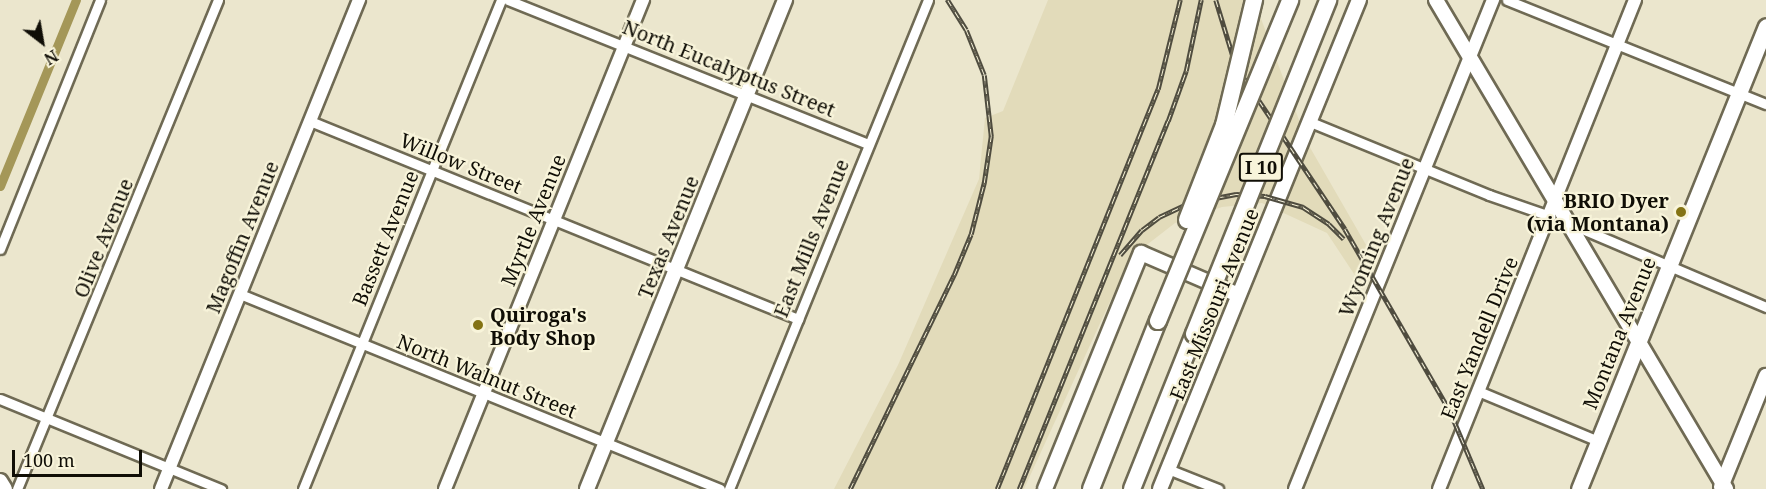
<!DOCTYPE html>
<style>
body{margin:0}
#map{position:relative;width:1766px;height:489px;overflow:hidden;background:#ebe6cd;font-family:"Noto Serif",serif}
div>[style]{position:absolute}
[style*='--x']{left:calc(var(--x)*1px);top:calc(var(--y)*1px);width:calc(var(--w)*1px);rotate:calc(var(--a)*1deg)}
.built>*{inset:0;background:#e2dbba}
.canal>*{height:9px;margin:-4.5px;padding:0 4.5px;transform-origin:4.5px;border-radius:4.5px;background:#a49758}
.roads{filter:drop-shadow(2px 0 #6f6a54) drop-shadow(-2px 0 #6f6a54) drop-shadow(0 2px #6f6a54) drop-shadow(0 -2px #6f6a54)}
.minor>*{height:9px;margin:-4.5px;padding:0 4.5px;transform-origin:4.5px;border-radius:4.5px;background:#fff}
.tertiary>*{height:12px;margin:-6px;padding:0 6px;transform-origin:6px;border-radius:6px;background:#fff}
.secondary>*{height:14px;margin:-7px;padding:0 7px;transform-origin:7px;border-radius:7px;background:#fff}
.primary>*{height:15px;margin:-7.5px;padding:0 7.5px;transform-origin:7.5px;border-radius:7.5px;background:#fff}
.motorway>*{height:16px;margin:-8px;padding:0 8px;transform-origin:8px;border-radius:8px;background:#fff}
.rail>*{height:4.5px;margin-top:-2.25px;transform-origin:0;background:repeating-linear-gradient(90deg,#f8f4da 0 7px,#4f4c3f 0 14px);box-sizing:border-box;border-block:2px solid #4f4c3f}
.bridges{filter:drop-shadow(2px 0 #6f6a54) drop-shadow(-2px 0 #6f6a54) drop-shadow(0 2px #6f6a54) drop-shadow(0 -2px #6f6a54)}
.motorway-bridge>*{height:16px;margin:-8px;padding:0 8px;transform-origin:8px;border-radius:8px;background:#fff}
.dots>*{width:16px;height:16px;translate:-50% -50%;box-sizing:border-box;border:3px solid #f8f4da;border-radius:50%}
span{translate:-50% -50%;white-space:nowrap;text-align:center;line-height:1.15;-webkit-text-stroke:4.5px #f8f4da;paint-order:stroke}
.shield-label span{padding:2px 4px;background:#f8f4da;border:2px solid;border-radius:4px;-webkit-text-stroke-width:0}
.shield-label{font-size:18px;color:#100e06;font-weight:700}
.street-label{font-size:20px;color:#100e06}
.poi-label{font-size:20px;color:#100e06;font-weight:700}
.right{translate:-100% -50%;text-align:right}
.left{translate:0 -50%;text-align:left}
.north{position:absolute;left:12px;top:12px;width:60px;height:60px;-webkit-text-stroke:4px #f8f4da;paint-order:stroke;rotate:149deg;font-size:16px;font-weight:700;line-height:24px;text-align:center;color:#100e06}
.north::after{content:'';display:block;margin:auto;width:21px;height:27px;background:#100e06;clip-path:polygon(50% 0,100% 100%,50% 72%,0 100%)}
.scale{position:absolute;left:12px;top:450px;width:130px;height:27px;box-sizing:border-box;border:3px solid #100e06;border-top:0;padding-left:8px;font-size:18px;line-height:21px;white-space:nowrap;color:#100e06;-webkit-text-stroke:4px #f8f4da;paint-order:stroke}
</style>
<div id="map">
<div class="built">
<div style="clip-path:polygon(1048px 0,1254px 0,1308px 144px,1373px 257px,1360px 283px,1327px 233px,1262px 203px,1222px 207px,1175px 223px,1130px 258px,1024px 489px,834px 489px,898px 365px,979px 179px,985px 118px,1003px 111px)"></div>
</div>
<div class="canal">
<div style="--x:0;--y:186;--w:201;--a:-67.8"></div>
</div>
<div class="roads">
<div class="minor">
<div style="--x:508;--y:0;--w:388;--a:21.8"></div>
<div style="--x:1507;--y:0;--w:279;--a:21.9"></div>
<div style="--x:310;--y:121;--w:527;--a:22.08"></div>
<div style="--x:1308;--y:121;--w:196;--a:22.2"></div>
<div style="--x:1489;--y:195;--w:65;--a:19"></div>
<div style="--x:1573;--y:225;--w:210;--a:23"></div>
<div style="--x:0;--y:249;--w:268;--a:-68.1"></div>
<div style="--x:240;--y:294;--w:518;--a:22.11"></div>
<div style="--x:1478;--y:391;--w:130;--a:22.6"></div>
<div style="--x:0;--y:399;--w:239;--a:22.2"></div>
<div style="--x:1168;--y:469;--w:54;--a:21.8"></div>
<div style="--x:17;--y:489;--w:529;--a:-67.66"></div>
<div style="--x:303;--y:489;--w:528;--a:-67.96"></div>
<div style="--x:729;--y:489;--w:528;--a:-67.86"></div>
</div>
<div class="tertiary">
<div style="--x:161;--y:489;--w:528;--a:-67.96"></div>
<div style="--x:445;--y:489;--w:528;--a:-67.96"></div>
<div style="--x:1295;--y:489;--w:528;--a:-67.96"></div>
<div style="--x:1439;--y:489;--w:527;--a:-68.16"></div>
</div>
<div class="secondary">
<div style="--x:1436;--y:0;--w:569;--a:59.33"></div>
<div style="--x:0;--y:481;--w:9;--a:58"></div>
<div style="--x:1721;--y:487;--w:120;--a:-67.9"></div>
<div style="--x:587;--y:489;--w:528;--a:-67.96"></div>
<div style="--x:1045;--y:489;--w:255;--a:-67.9"></div>
<div style="--x:1141;--y:253;--w:103;--a:23.3"></div>
<div style="--x:1160;--y:489;--w:528;--a:-67.86"></div>
</div>
<div class="primary">
<div style="--x:1579;--y:489;--w:499;--a:-68"></div>
</div>
<div class="motorway">
<div style="--x:1091;--y:489;--w:181;--a:-68.3"></div>
<div style="--x:1132;--y:489;--w:167;--a:-68.2"></div>
</div>
</div>
<div class="rail">
<div style="--x:1216;--y:0;--w:69;--a:73.1"></div>
<div style="--x:1236;--y:66;--w:196;--a:56.2"></div>
<div style="--x:1345;--y:229;--w:210;--a:60"></div>
<div style="--x:1450;--y:411;--w:85;--a:67.1"></div>
<div style="--x:1120;--y:255;--w:33;--a:-49"></div>
<div style="--x:1142;--y:230;--w:21;--a:-37"></div>
<div style="--x:1159;--y:217;--w:33;--a:-25"></div>
<div style="--x:1189;--y:203;--w:48;--a:-10.8"></div>
<div style="--x:1236;--y:194;--w:29;--a:4"></div>
<div style="--x:1265;--y:196;--w:40;--a:16"></div>
<div style="--x:1303;--y:207;--w:31;--a:33"></div>
<div style="--x:1329;--y:224;--w:21;--a:45"></div>
<div style="--x:850;--y:489;--w:238;--a:-64.1"></div>
<div style="--x:954;--y:275;--w:44;--a:-67.5"></div>
<div style="--x:971;--y:234;--w:53;--a:-75.7"></div>
<div style="--x:984;--y:183;--w:48;--a:-81.5"></div>
<div style="--x:991;--y:136;--w:61;--a:-96.5"></div>
<div style="--x:984;--y:75;--w:48;--a:-111.8"></div>
<div style="--x:966;--y:30;--w:36;--a:-122"></div>
<div style="--x:997;--y:489;--w:431;--a:-68.1"></div>
<div style="--x:1158;--y:89;--w:92;--a:-76.1"></div>
<div style="--x:1019;--y:489;--w:397;--a:-68"></div>
<div style="--x:1168;--y:121;--w:53;--a:-70.2"></div>
<div style="--x:1186;--y:71;--w:73;--a:-78.1"></div>
</div>
<div class="bridges">
<div class="motorway-bridge">
<div style="--x:1187;--y:220;--w:102;--a:-68.7"></div>
<div style="--x:1224;--y:125;--w:129;--a:-76.5"></div>
<div style="--x:1158;--y:321;--w:347;--a:-67.6"></div>
<div style="--x:1194;--y:334;--w:360;--a:-68.1"></div>
</div>
</div>
<div class="dots">
<div style="left:1681px;top:212px;background:#847314"></div>
<div style="left:478px;top:325px;background:#847314"></div>
</div>
<div class="shield-label">
<span style="left:1261px;top:167px">I 10</span>
</div>
<div class="street-label">
<span style="left:729px;top:68px;rotate:22deg">North Eucalyptus Street</span>
<span style="left:461px;top:163px;rotate:22deg">Willow Street</span>
<span style="left:533px;top:220px;rotate:-68deg">Myrtle Avenue</span>
<span style="left:242px;top:237px;rotate:-68deg">Magoffin Avenue</span>
<span style="left:668px;top:237px;rotate:-68deg">Texas Avenue</span>
<span style="left:1376px;top:237px;rotate:-68deg">Wyoming Avenue</span>
<span style="left:103px;top:238px;rotate:-68deg">Olive Avenue</span>
<span style="left:385px;top:238px;rotate:-68deg">Bassett Avenue</span>
<span style="left:811px;top:238px;rotate:-68deg">East Mills Avenue</span>
<span style="left:1214px;top:304px;rotate:-68deg">East Missouri Avenue</span>
<span style="left:1619px;top:333px;rotate:-68deg">Montana Avenue</span>
<span style="left:1479px;top:338px;rotate:-68deg">East Yandell Drive</span>
<span style="left:487px;top:376px;rotate:22deg">North Walnut Street</span>
</div>
<div class="poi-label">
<span class="right" style="left:1669px;top:212px">BRIO Dyer<br>(via Montana)</span>
<span class="left" style="left:490px;top:326px">Quiroga's<br>Body Shop</span>
</div>
<div class="north">N</div>
<div class="scale">100 m</div>
</div>
